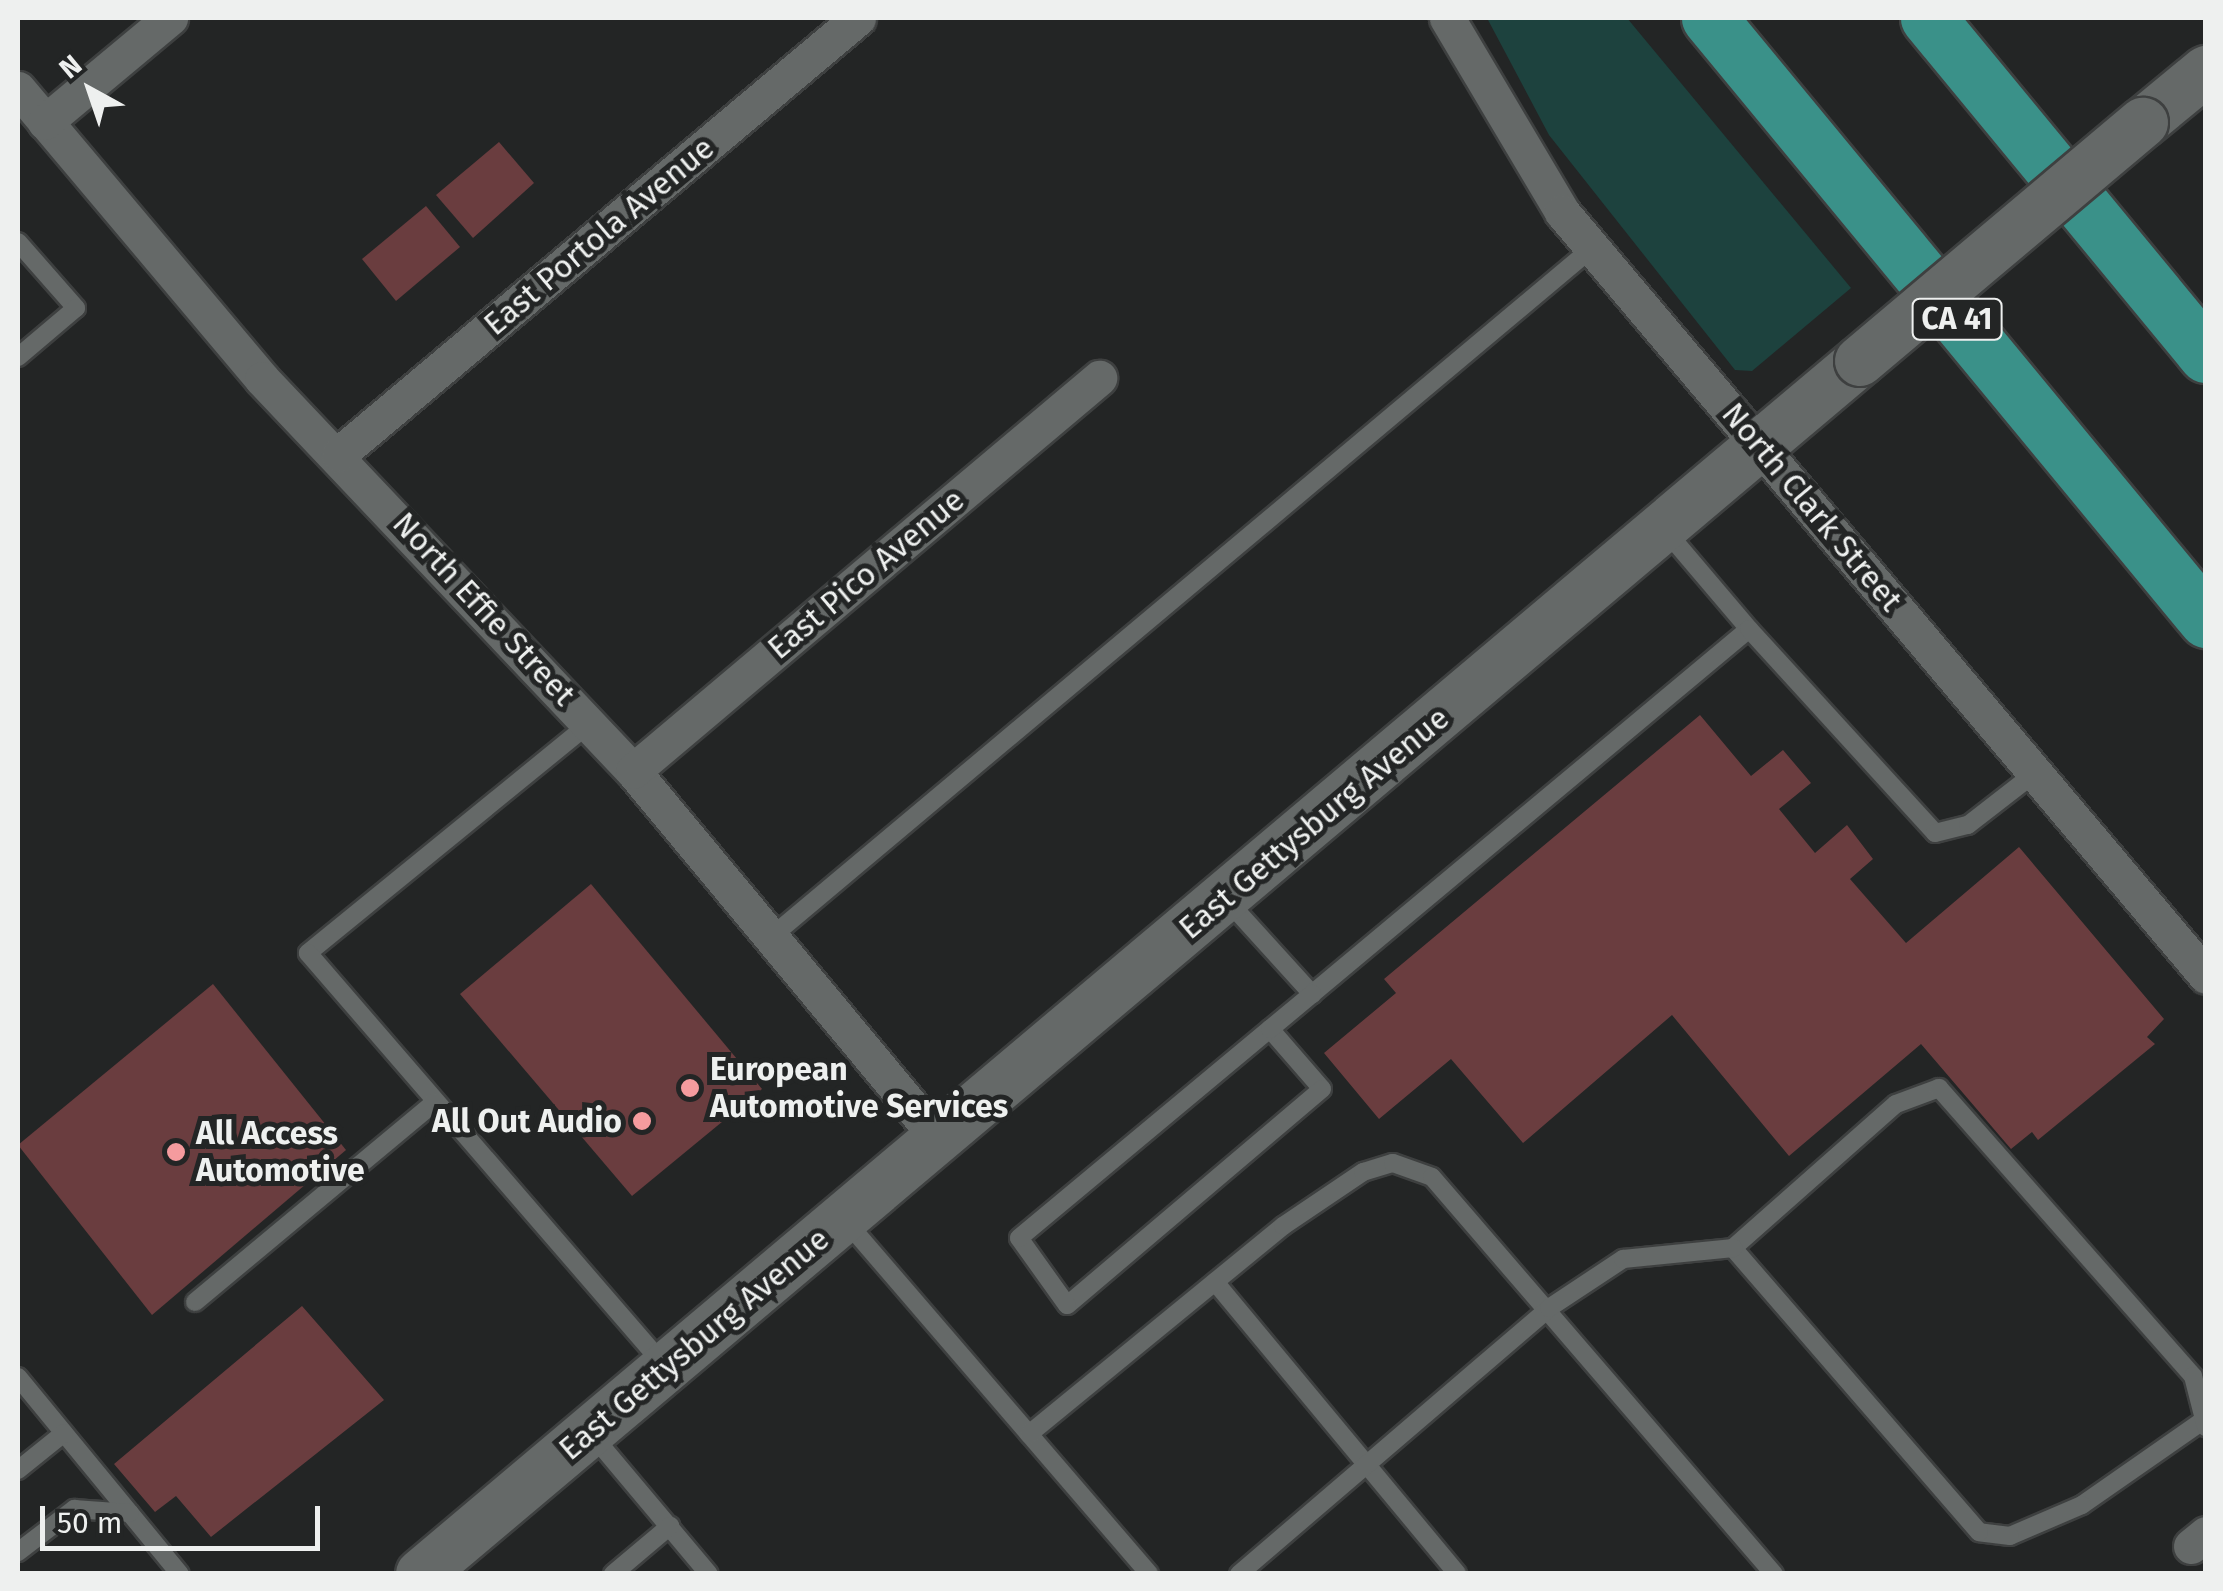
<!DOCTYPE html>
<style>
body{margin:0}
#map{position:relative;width:2223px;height:1591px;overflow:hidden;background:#232525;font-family:"Fira Sans",sans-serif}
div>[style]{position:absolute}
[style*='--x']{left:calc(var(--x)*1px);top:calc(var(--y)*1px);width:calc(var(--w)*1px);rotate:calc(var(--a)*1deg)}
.green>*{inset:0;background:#1d423e}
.building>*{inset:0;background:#6a3d3f}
.roads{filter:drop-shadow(2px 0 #3e4040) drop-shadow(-2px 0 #3e4040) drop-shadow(0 2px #3e4040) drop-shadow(0 -2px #3e4040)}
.lane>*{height:18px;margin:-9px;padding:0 9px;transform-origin:9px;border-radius:9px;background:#656968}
.street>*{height:35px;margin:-17.5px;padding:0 17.5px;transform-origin:17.5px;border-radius:17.5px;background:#656968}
.secondary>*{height:50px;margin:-25px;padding:0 25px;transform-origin:25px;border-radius:25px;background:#656968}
.highway>*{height:55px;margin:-27.5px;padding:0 27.5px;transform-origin:27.5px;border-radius:27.5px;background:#3a9189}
.bridges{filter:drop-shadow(2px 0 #3e4040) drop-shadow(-2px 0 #3e4040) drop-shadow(0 2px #3e4040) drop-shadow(0 -2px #3e4040)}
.secondary-bridge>*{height:50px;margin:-25px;padding:0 25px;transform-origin:25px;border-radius:25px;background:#656968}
.dots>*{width:28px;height:28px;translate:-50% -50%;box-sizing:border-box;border:5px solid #232525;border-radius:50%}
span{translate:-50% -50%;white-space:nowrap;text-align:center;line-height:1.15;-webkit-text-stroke:10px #232525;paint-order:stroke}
.shield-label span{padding:2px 8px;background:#232525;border:2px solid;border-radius:8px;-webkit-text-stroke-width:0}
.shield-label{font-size:30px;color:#eef0ef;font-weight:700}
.street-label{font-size:32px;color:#eef0ef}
.poi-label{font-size:32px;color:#eef0ef;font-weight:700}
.left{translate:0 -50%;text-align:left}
.right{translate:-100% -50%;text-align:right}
.frame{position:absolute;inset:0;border:20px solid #eef0ef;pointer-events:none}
.north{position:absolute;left:40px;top:40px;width:100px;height:100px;-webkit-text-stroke:8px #232525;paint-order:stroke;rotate:320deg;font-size:28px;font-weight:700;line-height:40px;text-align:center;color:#eef0ef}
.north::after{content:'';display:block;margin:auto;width:35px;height:45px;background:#eef0ef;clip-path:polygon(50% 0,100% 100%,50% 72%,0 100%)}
.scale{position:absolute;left:40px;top:1506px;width:280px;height:45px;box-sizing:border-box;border:5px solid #eef0ef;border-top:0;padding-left:12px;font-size:30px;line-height:35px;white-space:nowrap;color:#eef0ef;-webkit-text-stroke:8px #232525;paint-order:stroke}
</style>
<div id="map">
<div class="green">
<div style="clip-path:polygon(1487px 18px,1627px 18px,1851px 288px,1752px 371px,1735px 370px,1549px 135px)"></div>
</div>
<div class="building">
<div style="clip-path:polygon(499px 142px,534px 183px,473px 238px,436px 195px)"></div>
<div style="clip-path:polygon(426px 206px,460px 247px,396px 301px,362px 259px)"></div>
<div style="clip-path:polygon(1700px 715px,1751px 776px,1783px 750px,1811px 783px,1779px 809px,1815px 853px,1847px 825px,1873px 859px,1850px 879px,1906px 943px,2019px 847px,2164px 1019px,2147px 1037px,2155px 1044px,2038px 1140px,2032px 1132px,2011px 1149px,1921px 1044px,1789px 1156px,1672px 1015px,1523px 1143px,1451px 1059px,1379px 1119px,1324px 1053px,1396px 993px,1384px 979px)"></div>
<div style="clip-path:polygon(591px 884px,762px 1089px,632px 1196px,460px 994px)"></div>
<div style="clip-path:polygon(213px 984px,346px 1150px,152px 1315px,18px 1145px)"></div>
<div style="clip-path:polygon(302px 1306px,384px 1400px,211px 1537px,176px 1496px,155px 1512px,114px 1464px)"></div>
</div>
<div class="roads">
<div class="lane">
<div style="--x:18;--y:242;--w:88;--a:48.7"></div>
<div style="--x:76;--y:308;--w:76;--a:139.8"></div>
<div style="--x:1665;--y:530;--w:130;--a:49.7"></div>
<div style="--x:590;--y:723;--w:364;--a:140.8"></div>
<div style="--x:308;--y:953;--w:543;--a:49.18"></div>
<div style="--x:1225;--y:898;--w:130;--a:47.8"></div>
<div style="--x:1312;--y:994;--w:569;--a:-39.87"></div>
<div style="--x:1749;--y:629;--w:276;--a:47.6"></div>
<div style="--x:1935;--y:833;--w:34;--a:-14"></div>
<div style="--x:1968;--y:825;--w:85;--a:-37.8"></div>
<div style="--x:771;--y:937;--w:1072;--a:-40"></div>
<div style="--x:1270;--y:1029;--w:79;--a:49.1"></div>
<div style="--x:1322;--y:1089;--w:334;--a:139.7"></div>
<div style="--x:1067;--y:1305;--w:82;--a:-125.6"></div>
<div style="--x:1019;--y:1238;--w:327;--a:-39.8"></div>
<div style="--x:1270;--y:1029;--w:55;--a:-39.8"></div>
<div style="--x:844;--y:1219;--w:468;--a:49.3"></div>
<div style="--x:1215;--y:1282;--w:379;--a:50.3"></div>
<div style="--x:195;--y:1302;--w:312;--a:-39.8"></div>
<div style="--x:18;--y:1377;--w:255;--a:50.6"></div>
<div style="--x:2201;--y:1422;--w:145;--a:145.1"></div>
<div style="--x:2082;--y:1505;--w:78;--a:156.7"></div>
<div style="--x:2010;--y:1536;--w:31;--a:-173"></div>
<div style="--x:1979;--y:1532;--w:376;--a:-130.9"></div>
<div style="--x:1733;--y:1248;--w:217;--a:-41.5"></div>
<div style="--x:1896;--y:1104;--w:46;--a:-20.4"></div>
<div style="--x:1939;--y:1088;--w:384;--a:48.6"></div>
<div style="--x:2193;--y:1376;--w:53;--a:75.7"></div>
<div style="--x:1029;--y:1434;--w:328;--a:-39.3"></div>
<div style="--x:1283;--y:1226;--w:97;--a:-34"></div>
<div style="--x:1363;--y:1172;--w:31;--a:-17"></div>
<div style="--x:1393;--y:1163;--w:41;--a:19.7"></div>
<div style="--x:1432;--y:1177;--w:524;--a:49.26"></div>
<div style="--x:593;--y:1436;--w:180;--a:50"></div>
<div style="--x:18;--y:1470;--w:59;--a:-38.8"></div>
<div style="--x:18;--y:1552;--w:71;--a:-37.5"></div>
<div style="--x:74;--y:1509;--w:56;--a:4.1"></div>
<div style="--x:613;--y:1574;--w:75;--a:-40.1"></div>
<div style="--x:1239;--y:1574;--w:408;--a:-40.6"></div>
<div style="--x:1549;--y:1308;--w:89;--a:-33.5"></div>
<div style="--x:1623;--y:1259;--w:111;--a:-5.7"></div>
</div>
<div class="street">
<div style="--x:1447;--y:18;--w:226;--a:59.3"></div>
<div style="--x:1562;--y:212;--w:999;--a:49.87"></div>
<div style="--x:18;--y:89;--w:379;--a:49.9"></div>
<div style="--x:262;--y:379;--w:540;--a:46.58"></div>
<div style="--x:633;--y:771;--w:479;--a:50.3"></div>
<div style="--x:45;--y:122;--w:163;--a:-39.8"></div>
<div style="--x:339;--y:454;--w:678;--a:-40.03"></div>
<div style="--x:633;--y:771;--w:610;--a:-40.14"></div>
<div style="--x:2191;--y:1546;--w:19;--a:-39"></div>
</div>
<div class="secondary">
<div style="--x:2143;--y:123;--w:82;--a:-39.5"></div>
<div style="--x:421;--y:1574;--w:1882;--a:-40.13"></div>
</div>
<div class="highway">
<div style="--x:1709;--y:18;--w:781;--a:50.46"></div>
<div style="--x:1928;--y:18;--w:437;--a:50.5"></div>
</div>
</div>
<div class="bridges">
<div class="secondary-bridge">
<div style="--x:1860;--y:361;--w:370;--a:-40.1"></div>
</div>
</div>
<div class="dots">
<div style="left:690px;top:1088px;background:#f59b9e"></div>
<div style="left:642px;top:1121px;background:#f59b9e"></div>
<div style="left:176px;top:1152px;background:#f59b9e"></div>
</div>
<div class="shield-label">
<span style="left:1957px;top:319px">CA 41</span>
</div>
<div class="street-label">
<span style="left:599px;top:236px;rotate:-40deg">East Portola Avenue</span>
<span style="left:1812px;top:507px;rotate:50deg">North Clark Street</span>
<span style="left:866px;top:574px;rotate:-40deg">East Pico Avenue</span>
<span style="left:484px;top:609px;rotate:47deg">North Effie Street</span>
<span style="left:1314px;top:823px;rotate:-40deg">East Gettysburg Avenue</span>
<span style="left:694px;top:1344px;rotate:-40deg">East Gettysburg Avenue</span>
</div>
<div class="poi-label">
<span class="left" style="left:710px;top:1088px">European<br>Automotive Services</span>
<span class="right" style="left:622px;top:1121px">All Out Audio</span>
<span class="left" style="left:196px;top:1152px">All Access<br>Automotive</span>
</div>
<div class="frame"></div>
<div class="north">N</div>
<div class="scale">50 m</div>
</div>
